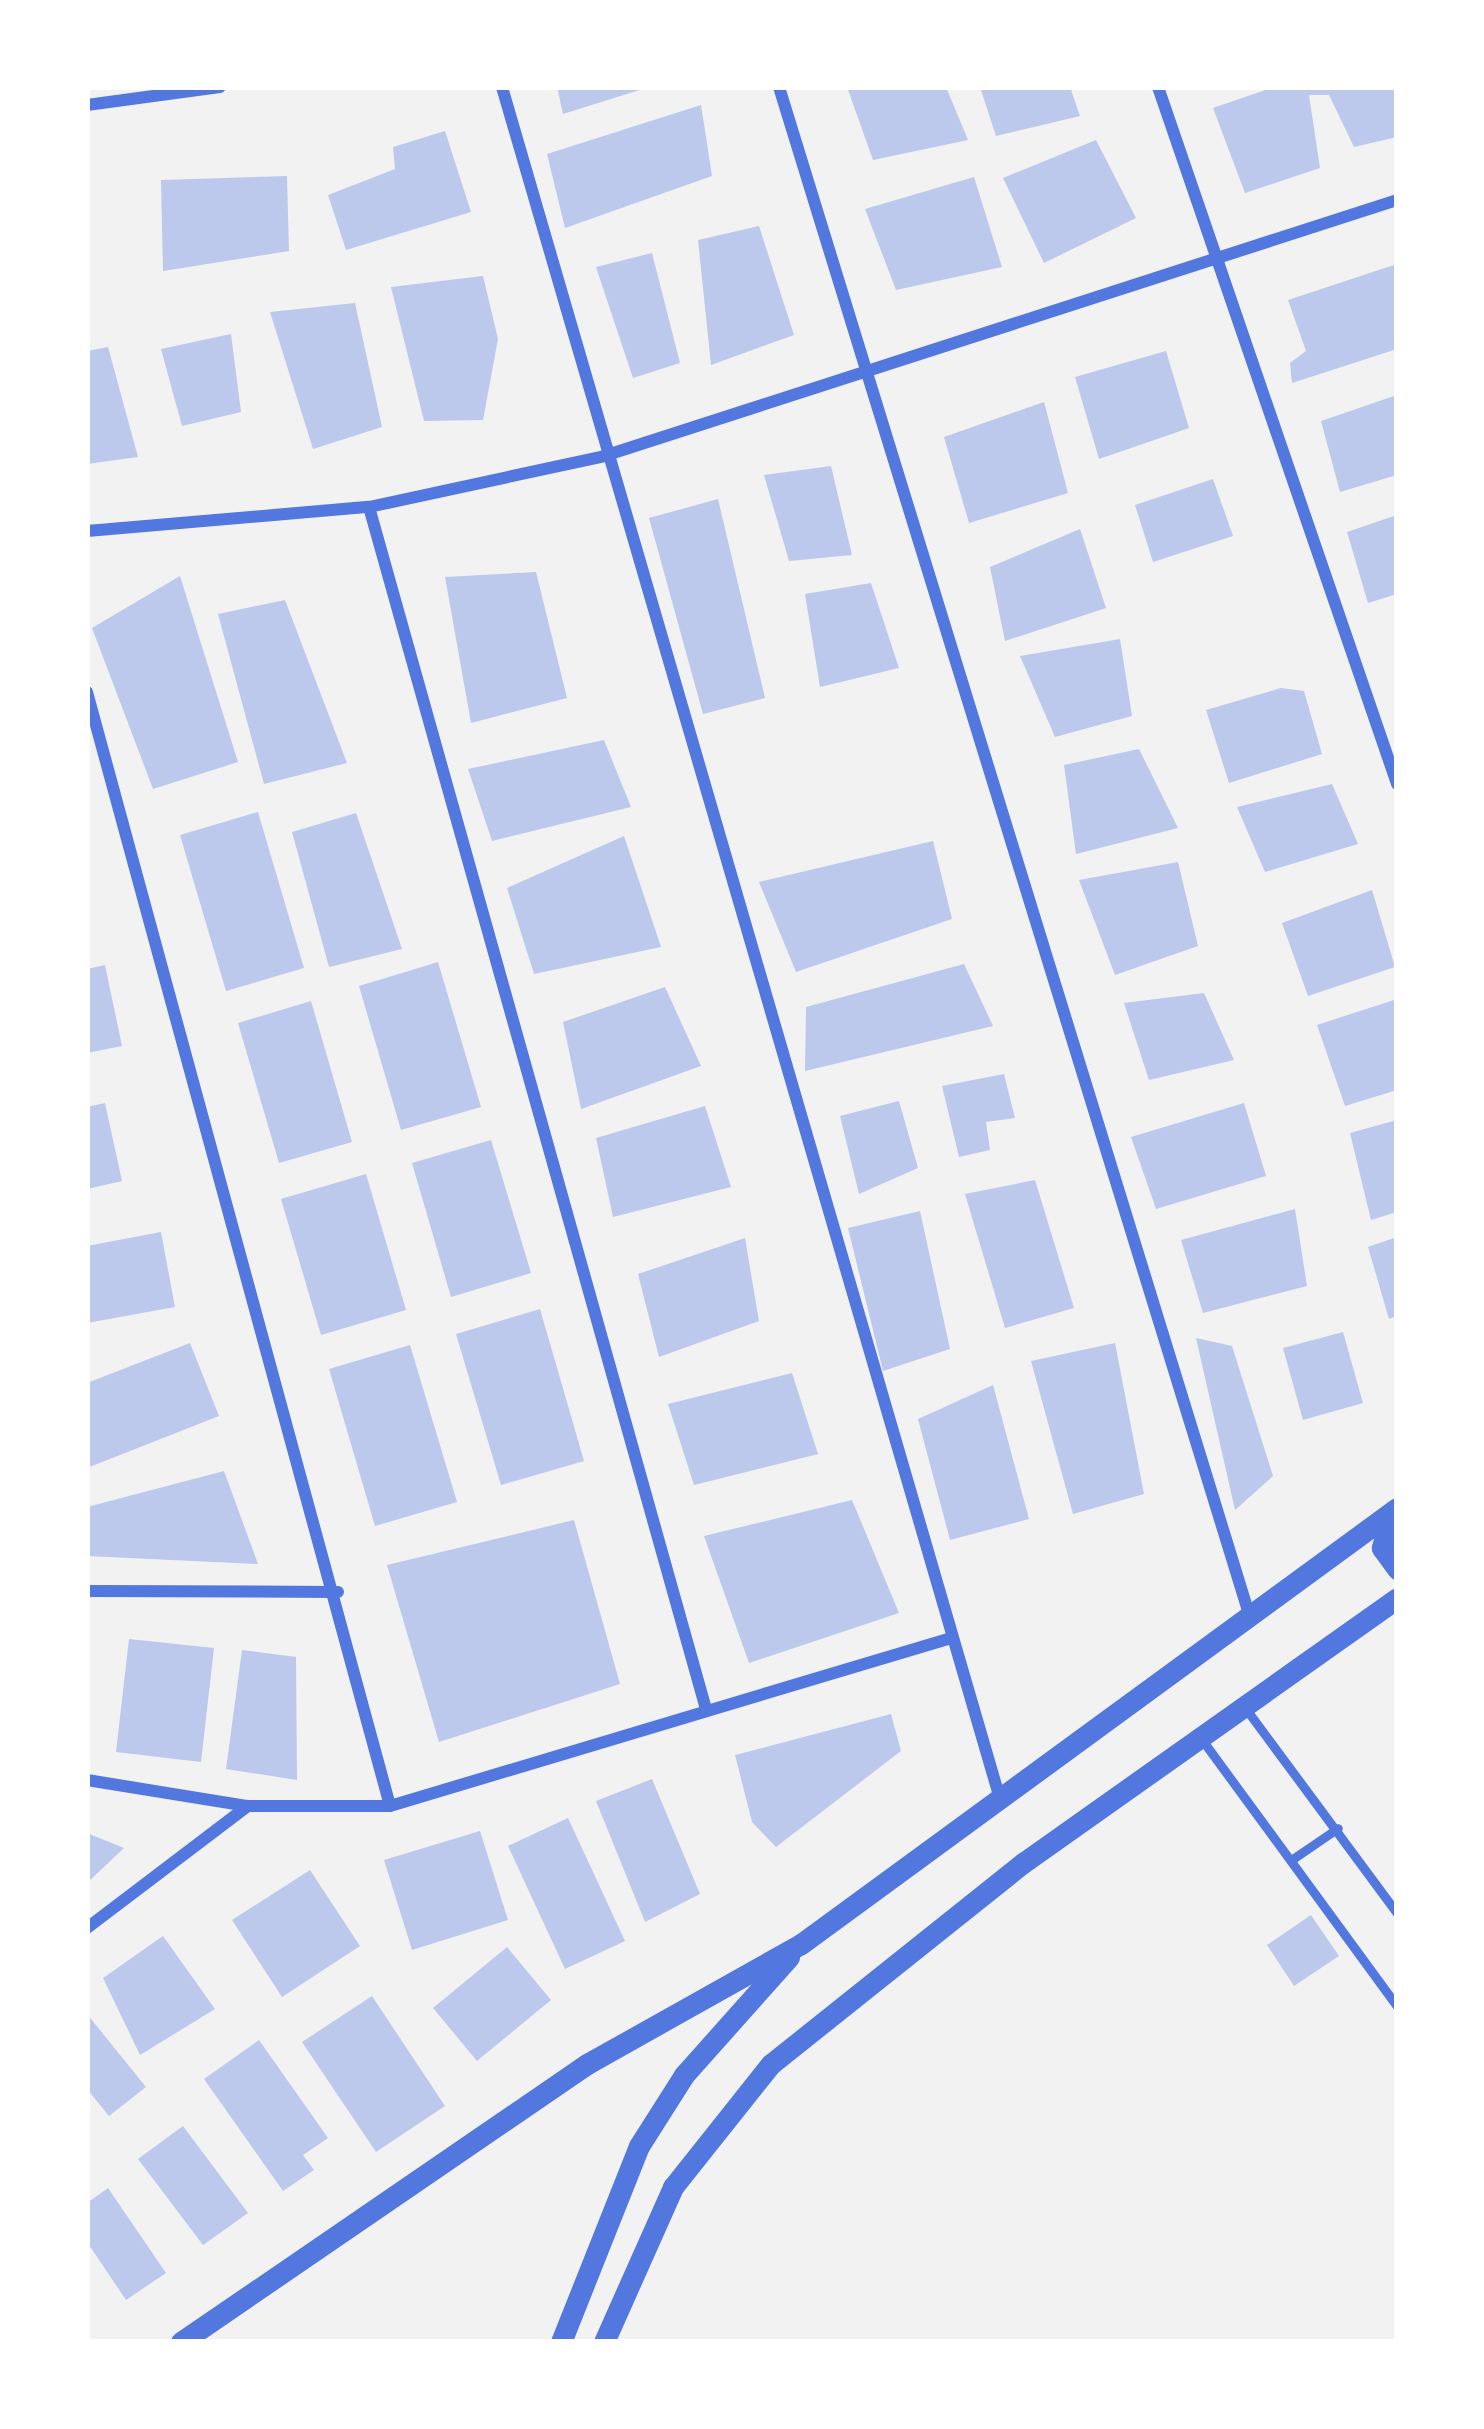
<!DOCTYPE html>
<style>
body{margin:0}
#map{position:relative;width:1484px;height:2429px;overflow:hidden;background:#f2f2f2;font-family:"PT Sans Narrow",sans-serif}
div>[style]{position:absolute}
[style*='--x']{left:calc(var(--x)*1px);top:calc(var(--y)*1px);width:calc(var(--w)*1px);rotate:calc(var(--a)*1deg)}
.building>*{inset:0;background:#bdc9ec}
.service>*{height:9px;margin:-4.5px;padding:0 4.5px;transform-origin:4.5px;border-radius:4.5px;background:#5277de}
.minor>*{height:12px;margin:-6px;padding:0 6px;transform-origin:6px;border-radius:6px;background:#5277de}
.tertiary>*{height:21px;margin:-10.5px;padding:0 10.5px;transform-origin:10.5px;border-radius:10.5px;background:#5277de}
span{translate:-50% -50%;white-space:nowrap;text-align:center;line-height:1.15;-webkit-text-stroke:12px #fff;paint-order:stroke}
.frame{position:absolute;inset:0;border:90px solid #fff;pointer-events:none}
</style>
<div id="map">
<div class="building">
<div style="clip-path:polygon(557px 87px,645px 87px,646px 88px,563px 114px)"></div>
<div style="clip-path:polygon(847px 87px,946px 87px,968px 140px,873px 160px)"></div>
<div style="clip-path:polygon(980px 87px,1070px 87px,1080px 116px,996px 136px)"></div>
<div style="clip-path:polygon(1274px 87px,1397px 87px,1397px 137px,1354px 147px,1329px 95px,1309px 95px,1320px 168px,1245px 193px,1213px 108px)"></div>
<div style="clip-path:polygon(701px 105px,712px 176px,565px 228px,547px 154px)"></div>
<div style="clip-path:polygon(445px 131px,471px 212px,346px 250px,328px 195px,395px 169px,393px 147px)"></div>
<div style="clip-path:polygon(1096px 140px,1136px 218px,1044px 263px,1003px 178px)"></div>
<div style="clip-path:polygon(287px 176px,289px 251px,163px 271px,161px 180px)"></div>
<div style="clip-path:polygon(974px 177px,1002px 267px,896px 290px,865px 209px)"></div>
<div style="clip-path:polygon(759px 226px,794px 335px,711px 365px,698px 240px)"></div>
<div style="clip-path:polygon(652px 253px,680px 363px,633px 378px,596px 267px)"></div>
<div style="clip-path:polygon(1397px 264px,1397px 349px,1292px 383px,1290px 363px,1306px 351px,1288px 300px)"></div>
<div style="clip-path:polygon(483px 276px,498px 339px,483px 420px,424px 421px,391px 287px)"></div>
<div style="clip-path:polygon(355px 303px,382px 427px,313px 449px,270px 312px)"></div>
<div style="clip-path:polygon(231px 334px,241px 412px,182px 426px,161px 349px)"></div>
<div style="clip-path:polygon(108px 347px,138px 457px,87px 464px,87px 351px)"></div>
<div style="clip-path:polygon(1166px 351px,1189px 428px,1099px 459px,1075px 377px)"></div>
<div style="clip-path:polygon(1397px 395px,1397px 475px,1340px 492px,1321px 421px)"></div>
<div style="clip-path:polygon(1044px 402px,1068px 493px,969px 523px,944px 437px)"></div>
<div style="clip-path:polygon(831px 466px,852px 555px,789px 561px,764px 475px)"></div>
<div style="clip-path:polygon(1213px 479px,1233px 536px,1153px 562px,1135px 505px)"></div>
<div style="clip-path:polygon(718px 499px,765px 698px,703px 714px,649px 518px)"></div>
<div style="clip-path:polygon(1397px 515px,1397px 594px,1368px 603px,1347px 532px)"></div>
<div style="clip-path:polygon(1080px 529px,1106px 608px,1005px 641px,990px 567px)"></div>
<div style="clip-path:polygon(536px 572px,567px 698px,471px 723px,445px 577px)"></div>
<div style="clip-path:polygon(180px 576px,238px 762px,153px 789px,92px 628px)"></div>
<div style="clip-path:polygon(871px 583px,899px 668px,820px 687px,805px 594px)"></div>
<div style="clip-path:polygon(285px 600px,347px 763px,264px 784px,218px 614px)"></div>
<div style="clip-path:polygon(1120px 639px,1132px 716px,1055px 737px,1020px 656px)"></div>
<div style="clip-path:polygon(1281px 688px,1304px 691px,1322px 754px,1229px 783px,1206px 710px)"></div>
<div style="clip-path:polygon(604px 740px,631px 807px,492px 841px,468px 769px)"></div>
<div style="clip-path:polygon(1139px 749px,1178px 828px,1076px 854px,1064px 765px)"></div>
<div style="clip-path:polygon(1332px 784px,1358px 844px,1265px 872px,1237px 807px)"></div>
<div style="clip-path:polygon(258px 812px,304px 968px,226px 991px,180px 835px)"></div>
<div style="clip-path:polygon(356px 813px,402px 949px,329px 967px,292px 832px)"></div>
<div style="clip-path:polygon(624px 836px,661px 947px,534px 974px,507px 888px)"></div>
<div style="clip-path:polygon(933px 841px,952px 919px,796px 972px,759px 882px)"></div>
<div style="clip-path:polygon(1178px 862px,1198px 946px,1115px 975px,1079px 880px)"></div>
<div style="clip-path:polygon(1372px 890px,1395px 967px,1308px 996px,1282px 923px)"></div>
<div style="clip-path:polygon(438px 962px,481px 1107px,401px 1130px,359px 986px)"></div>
<div style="clip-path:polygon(964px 964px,993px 1026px,805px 1071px,806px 1007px)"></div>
<div style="clip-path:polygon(105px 965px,122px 1046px,87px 1053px,87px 969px)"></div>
<div style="clip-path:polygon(665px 987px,701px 1066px,581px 1109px,563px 1022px)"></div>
<div style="clip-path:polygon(1204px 993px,1234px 1060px,1149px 1080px,1124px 1003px)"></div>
<div style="clip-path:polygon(1397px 999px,1397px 1090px,1345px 1106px,1317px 1025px)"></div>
<div style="clip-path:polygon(311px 1001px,352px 1142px,279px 1163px,238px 1023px)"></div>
<div style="clip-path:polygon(1004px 1074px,1015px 1118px,986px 1122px,990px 1150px,959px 1157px,942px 1086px)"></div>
<div style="clip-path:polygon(899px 1101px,918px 1168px,859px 1194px,840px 1116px)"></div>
<div style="clip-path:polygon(105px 1103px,122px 1181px,87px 1189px,87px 1107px)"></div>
<div style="clip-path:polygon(1244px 1103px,1266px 1176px,1156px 1209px,1131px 1137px)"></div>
<div style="clip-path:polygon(705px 1106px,731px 1187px,613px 1217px,596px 1138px)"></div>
<div style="clip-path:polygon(1397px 1120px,1397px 1212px,1371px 1220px,1350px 1133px)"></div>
<div style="clip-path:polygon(491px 1140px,531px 1273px,451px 1297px,412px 1163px)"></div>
<div style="clip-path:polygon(366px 1174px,406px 1310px,321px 1335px,281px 1199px)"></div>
<div style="clip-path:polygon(1035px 1180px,1074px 1308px,1005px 1328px,965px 1194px)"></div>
<div style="clip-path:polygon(1295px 1209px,1307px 1286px,1203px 1313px,1181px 1240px)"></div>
<div style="clip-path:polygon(920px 1211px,950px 1349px,883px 1371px,848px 1228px)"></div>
<div style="clip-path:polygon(161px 1232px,175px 1307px,87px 1323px,87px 1246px)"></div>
<div style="clip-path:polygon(1397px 1237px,1397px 1316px,1389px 1319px,1368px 1247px)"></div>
<div style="clip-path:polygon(745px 1238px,759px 1321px,659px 1357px,638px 1274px)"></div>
<div style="clip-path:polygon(540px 1309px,584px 1461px,501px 1485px,456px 1334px)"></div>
<div style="clip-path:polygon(1343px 1332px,1363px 1403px,1303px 1420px,1283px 1348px)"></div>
<div style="clip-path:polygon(1196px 1338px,1232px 1346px,1273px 1476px,1235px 1510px)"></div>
<div style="clip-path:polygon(190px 1343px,219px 1416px,87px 1468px,87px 1383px)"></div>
<div style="clip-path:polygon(1115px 1343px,1144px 1494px,1073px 1514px,1031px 1361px)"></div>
<div style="clip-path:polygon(410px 1345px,457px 1502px,375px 1526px,329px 1369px)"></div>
<div style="clip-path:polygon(792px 1373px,818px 1454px,694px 1485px,668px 1404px)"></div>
<div style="clip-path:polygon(993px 1385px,1029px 1519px,950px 1540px,918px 1419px)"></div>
<div style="clip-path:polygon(224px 1471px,258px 1564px,87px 1556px,87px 1507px)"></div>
<div style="clip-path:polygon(852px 1500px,899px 1613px,749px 1663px,704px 1536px)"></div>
<div style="clip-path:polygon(574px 1520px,620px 1684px,439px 1742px,387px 1565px)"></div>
<div style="clip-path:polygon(129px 1639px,214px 1648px,201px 1762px,116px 1752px)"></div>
<div style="clip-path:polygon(242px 1650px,296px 1657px,297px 1780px,226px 1769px)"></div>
<div style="clip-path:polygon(891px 1714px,901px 1751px,776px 1847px,752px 1822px,735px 1755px)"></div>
<div style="clip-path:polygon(652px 1779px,700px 1894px,645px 1922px,596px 1801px)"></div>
<div style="clip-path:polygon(568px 1818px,625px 1941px,565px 1969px,508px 1846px)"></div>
<div style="clip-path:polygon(480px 1831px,508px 1920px,412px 1950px,384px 1860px)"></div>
<div style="clip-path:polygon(87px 1833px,124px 1848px,87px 1883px)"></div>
<div style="clip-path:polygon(310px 1870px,360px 1946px,282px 1997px,232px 1920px)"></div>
<div style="clip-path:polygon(1311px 1915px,1339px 1956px,1294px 1986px,1267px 1945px)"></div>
<div style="clip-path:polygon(163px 1936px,215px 2009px,140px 2055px,103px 1978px)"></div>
<div style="clip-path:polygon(507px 1947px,551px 2000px,477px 2061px,433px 2008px)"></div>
<div style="clip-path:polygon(372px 1996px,445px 2106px,376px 2152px,302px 2042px)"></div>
<div style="clip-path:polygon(87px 2014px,146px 2087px,109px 2116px,87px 2089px)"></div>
<div style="clip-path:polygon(259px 2040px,328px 2138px,303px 2155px,314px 2170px,283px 2191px,204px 2079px)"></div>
<div style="clip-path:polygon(183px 2126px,248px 2213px,203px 2245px,138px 2159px)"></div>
<div style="clip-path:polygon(108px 2188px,166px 2273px,126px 2300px,87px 2242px,87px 2203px)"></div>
</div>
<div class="service">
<div style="--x:1243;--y:1705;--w:259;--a:53.5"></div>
<div style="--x:1200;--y:1737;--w:333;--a:53.8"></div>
<div style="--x:1294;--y:1858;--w:53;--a:-34.3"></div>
</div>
<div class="minor">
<div style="--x:502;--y:87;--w:1779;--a:73.78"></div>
<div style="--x:779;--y:87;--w:1595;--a:72.89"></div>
<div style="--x:1158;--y:87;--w:737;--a:71.07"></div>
<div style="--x:87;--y:105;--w:134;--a:-7.7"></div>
<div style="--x:369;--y:507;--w:1248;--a:74.34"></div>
<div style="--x:87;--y:531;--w:283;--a:-4.9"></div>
<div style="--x:369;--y:507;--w:240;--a:-12.2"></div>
<div style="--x:604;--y:456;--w:833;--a:-17.89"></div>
<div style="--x:87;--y:692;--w:1154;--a:74.78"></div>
<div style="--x:87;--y:1591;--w:251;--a:0.2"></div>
<div style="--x:87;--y:1780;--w:163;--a:9.2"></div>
<div style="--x:248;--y:1806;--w:142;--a:0"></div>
<div style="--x:390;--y:1806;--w:586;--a:-16.67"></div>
<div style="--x:87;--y:1928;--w:202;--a:-37.2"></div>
</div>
<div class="tertiary">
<div style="--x:1392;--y:1512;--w:37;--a:106"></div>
<div style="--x:1382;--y:1548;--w:26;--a:54"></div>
<div style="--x:181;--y:2342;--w:492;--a:-34.4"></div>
<div style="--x:587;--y:2064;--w:245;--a:-29.3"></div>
<div style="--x:801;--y:1944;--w:738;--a:-36.19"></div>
<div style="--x:561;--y:2342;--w:211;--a:-68.3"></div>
<div style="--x:639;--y:2146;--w:84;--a:-57.6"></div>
<div style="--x:684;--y:2075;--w:158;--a:-48.3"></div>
<div style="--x:604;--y:2342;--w:170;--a:-66"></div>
<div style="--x:673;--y:2187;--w:157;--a:-51.5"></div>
<div style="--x:771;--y:2064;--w:322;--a:-38.6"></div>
<div style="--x:1023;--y:1863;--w:458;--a:-35.3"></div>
</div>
<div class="frame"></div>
</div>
